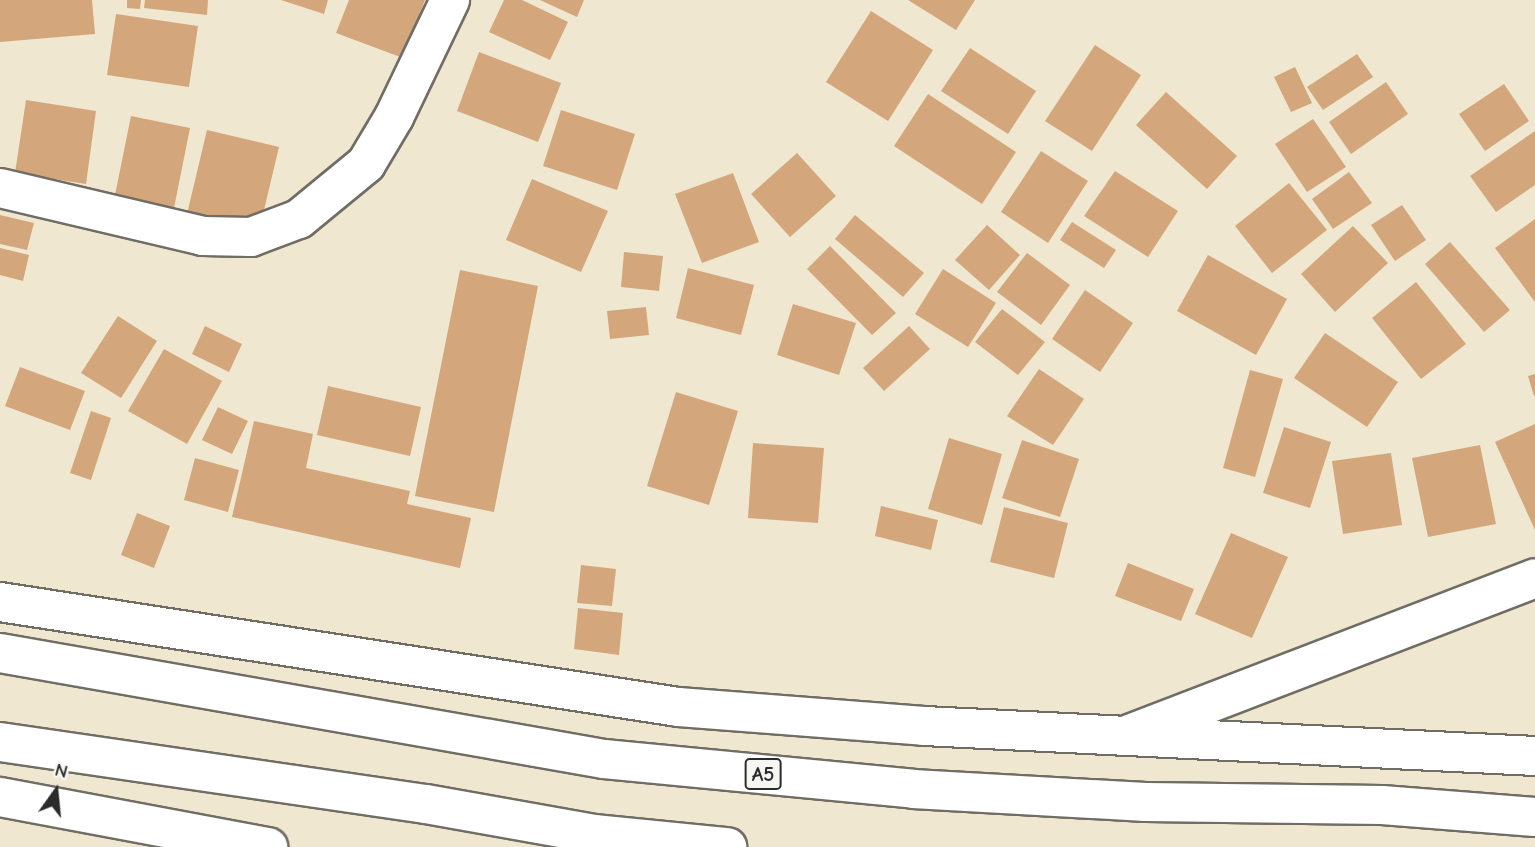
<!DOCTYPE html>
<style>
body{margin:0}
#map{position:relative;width:1535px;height:847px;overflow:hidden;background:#f0e7d0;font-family:"Comic Neue",sans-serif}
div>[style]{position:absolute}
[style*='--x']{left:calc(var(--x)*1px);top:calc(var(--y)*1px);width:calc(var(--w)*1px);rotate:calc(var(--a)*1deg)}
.building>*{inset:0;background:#d3a77b}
.roads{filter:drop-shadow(2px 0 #706d65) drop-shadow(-2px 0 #706d65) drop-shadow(0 2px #706d65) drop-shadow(0 -2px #706d65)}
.minor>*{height:38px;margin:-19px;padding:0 19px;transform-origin:19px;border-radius:19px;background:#fff}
.tertiary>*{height:38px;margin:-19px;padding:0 19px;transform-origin:19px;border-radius:19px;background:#fff}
.trunk>*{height:38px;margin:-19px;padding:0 19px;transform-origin:19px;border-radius:19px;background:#fff}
span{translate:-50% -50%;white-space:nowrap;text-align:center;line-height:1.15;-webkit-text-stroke:5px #f6f6f2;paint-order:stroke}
.shield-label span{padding:2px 5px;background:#f6f6f2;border:2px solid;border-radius:5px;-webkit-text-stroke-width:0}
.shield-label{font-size:21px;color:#2b2b2b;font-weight:700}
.north{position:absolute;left:21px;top:756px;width:70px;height:70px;-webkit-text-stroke:5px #f6f6f2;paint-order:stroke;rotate:15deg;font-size:19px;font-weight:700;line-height:28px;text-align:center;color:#2b2b2b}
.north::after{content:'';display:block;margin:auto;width:24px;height:32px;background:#2b2b2b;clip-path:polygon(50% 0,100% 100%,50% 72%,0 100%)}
</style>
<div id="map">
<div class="building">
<div style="clip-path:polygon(0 0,92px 0,95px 34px,0 42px)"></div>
<div style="clip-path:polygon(127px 0,141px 0,140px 9px,127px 8px)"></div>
<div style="clip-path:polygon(145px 0,208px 0,207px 15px,144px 8px)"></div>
<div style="clip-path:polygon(281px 0,328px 0,324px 14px)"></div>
<div style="clip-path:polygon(349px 0,425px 0,403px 58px,336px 33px)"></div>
<div style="clip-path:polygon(504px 0,522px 0,568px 22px,550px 60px,489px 32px)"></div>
<div style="clip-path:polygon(540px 0,584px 0,577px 17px)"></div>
<div style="clip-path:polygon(908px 0,975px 0,956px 30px)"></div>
<div style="clip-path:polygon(871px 11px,933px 50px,888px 121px,826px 82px)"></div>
<div style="clip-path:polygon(116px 14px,198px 26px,189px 87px,107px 75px)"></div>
<div style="clip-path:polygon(1095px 45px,1141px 75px,1092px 151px,1045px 121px)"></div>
<div style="clip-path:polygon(970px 48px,1036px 91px,1008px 134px,941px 91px)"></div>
<div style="clip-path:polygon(479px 52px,561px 83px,538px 142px,457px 111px)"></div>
<div style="clip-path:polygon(1357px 54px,1373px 77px,1323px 110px,1307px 87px)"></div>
<div style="clip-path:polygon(1295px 67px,1312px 103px,1291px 112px,1274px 77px)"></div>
<div style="clip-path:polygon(1386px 82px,1408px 114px,1351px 154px,1329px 122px)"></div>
<div style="clip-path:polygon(1504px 84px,1529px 121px,1485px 151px,1459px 114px)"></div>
<div style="clip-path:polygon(1166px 92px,1237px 156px,1207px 189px,1136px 125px)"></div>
<div style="clip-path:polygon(928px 94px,1016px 152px,982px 204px,894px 146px)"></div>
<div style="clip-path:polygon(26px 100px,96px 111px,86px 184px,15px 173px)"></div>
<div style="clip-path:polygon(561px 110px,635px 134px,617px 190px,543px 166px)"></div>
<div style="clip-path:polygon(131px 116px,190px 128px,174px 208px,115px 195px)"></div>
<div style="clip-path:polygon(1313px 119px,1346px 167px,1307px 192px,1275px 144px)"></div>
<div style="clip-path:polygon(207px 130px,279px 147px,259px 231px,187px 214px)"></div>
<div style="clip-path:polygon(1535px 131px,1535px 185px,1496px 212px,1470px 176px)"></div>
<div style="clip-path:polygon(1041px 151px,1088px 181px,1048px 243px,1001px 212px)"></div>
<div style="clip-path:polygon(797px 153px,836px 196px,790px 237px,751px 194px)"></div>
<div style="clip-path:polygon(1115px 171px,1178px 211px,1148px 257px,1084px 216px)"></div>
<div style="clip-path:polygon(1349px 172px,1372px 203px,1333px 229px,1312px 199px)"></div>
<div style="clip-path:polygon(733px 173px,759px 242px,702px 263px,675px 194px)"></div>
<div style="clip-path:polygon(532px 179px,608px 211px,581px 272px,506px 240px)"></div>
<div style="clip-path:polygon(1289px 183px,1327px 230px,1272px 273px,1235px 226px)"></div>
<div style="clip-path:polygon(1402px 205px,1426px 240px,1395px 261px,1371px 225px)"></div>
<div style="clip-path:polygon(0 215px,34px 223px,27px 250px,0 244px)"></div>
<div style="clip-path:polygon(855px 215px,924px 273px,903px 297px,835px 239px)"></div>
<div style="clip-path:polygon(1535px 219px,1535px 302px,1495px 248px)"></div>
<div style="clip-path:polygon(1072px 222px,1116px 250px,1104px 268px,1060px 240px)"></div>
<div style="clip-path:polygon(987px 225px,1020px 255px,989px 290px,955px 260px)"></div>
<div style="clip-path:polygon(1353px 226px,1388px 263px,1335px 312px,1301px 274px)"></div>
<div style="clip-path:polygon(1450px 242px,1510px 310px,1484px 332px,1425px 264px)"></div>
<div style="clip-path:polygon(830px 246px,896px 313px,872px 335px,807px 269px)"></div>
<div style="clip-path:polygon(0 248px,29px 255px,23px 281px,0 275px)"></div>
<div style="clip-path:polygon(624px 252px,663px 256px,659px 291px,621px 287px)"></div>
<div style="clip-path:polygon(1027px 253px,1070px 285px,1041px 325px,997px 292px)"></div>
<div style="clip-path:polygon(1208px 255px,1287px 299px,1256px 355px,1177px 311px)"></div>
<div style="clip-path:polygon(688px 268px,754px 285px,741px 335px,676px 318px)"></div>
<div style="clip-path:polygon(943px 269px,996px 303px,968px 347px,915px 314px)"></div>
<div style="clip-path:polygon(460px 270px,538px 286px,494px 512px,415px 496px)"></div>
<div style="clip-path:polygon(1416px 282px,1466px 344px,1421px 379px,1372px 318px)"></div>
<div style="clip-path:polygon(1085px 290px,1133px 323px,1100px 372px,1052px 339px)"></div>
<div style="clip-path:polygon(793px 304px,856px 323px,839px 375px,777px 355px)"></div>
<div style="clip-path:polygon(646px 307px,649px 335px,610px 339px,607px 311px)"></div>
<div style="clip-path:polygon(1002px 309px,1045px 342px,1018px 375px,975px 342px)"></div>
<div style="clip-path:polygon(118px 316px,157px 341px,121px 398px,81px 373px)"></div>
<div style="clip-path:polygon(205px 326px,242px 344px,229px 372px,192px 354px)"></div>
<div style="clip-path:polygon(909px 326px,930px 349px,884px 391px,863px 368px)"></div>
<div style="clip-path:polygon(1325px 333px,1398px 382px,1367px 427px,1294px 378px)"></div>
<div style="clip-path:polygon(164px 349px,222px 381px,187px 444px,128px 411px)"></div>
<div style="clip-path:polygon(20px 367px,85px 391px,70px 430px,5px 406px)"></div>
<div style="clip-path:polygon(1039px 369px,1084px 399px,1053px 445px,1007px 416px)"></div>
<div style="clip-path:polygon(1250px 370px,1283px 379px,1255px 477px,1223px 468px)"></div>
<div style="clip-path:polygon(1535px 374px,1535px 396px,1534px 396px,1528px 376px)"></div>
<div style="clip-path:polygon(328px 386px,421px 407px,410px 456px,317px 435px)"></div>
<div style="clip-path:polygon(676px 392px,738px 411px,709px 505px,647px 486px)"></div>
<div style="clip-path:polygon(218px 407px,248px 421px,232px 454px,202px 440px)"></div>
<div style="clip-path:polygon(91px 411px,111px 418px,91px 480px,70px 473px)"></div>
<div style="clip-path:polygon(254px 421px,313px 434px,306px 468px,410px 491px,407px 504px,471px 518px,460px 568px,232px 517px)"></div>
<div style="clip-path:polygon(1535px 424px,1535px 530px,1495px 442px)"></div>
<div style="clip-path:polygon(1284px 427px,1331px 442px,1310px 508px,1263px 493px)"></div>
<div style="clip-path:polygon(949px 438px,1002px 454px,982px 525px,928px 509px)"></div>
<div style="clip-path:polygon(1022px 440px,1079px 459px,1060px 517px,1002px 498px)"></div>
<div style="clip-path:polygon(753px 443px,824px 448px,818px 523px,748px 518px)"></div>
<div style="clip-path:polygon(1480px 445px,1496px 524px,1428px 537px,1412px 458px)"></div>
<div style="clip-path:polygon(1391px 453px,1402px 525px,1343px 534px,1332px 461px)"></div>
<div style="clip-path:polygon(195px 458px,239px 470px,228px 512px,184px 500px)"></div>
<div style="clip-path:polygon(881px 506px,938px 520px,931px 550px,875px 536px)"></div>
<div style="clip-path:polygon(1004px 507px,1068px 523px,1054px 578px,990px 562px)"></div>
<div style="clip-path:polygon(137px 513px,170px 526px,154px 568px,121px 555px)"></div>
<div style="clip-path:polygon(1231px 533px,1288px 557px,1252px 638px,1195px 614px)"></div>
<div style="clip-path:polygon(1128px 563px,1194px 589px,1181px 621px,1115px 596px)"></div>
<div style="clip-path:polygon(581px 565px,616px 569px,612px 606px,577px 603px)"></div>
<div style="clip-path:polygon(578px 608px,623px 613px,619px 655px,574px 649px)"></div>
</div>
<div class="roads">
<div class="minor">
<div style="--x:0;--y:188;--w:209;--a:13.3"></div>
<div style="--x:203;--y:236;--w:48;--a:1.2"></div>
<div style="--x:251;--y:237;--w:51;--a:-20.6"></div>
<div style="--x:299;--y:219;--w:87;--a:-39.4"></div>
<div style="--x:366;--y:164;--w:55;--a:-59.2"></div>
<div style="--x:394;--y:117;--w:130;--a:-64.4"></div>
<div style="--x:1127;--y:735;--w:437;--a:-21"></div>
</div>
<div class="tertiary">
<div style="--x:0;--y:602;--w:686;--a:8.8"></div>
<div style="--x:678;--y:707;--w:247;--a:4.4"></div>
<div style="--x:924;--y:726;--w:612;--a:2.81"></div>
<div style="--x:0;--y:797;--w:273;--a:10.6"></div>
</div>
<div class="trunk">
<div style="--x:0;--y:653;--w:613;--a:9.95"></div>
<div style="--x:604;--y:759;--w:310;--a:5.5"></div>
<div style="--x:913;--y:789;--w:233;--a:3.2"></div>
<div style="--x:1146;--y:802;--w:236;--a:0.7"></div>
<div style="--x:1382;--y:805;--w:153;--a:4.5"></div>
<div style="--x:0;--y:742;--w:430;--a:8.3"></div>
<div style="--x:426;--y:804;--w:171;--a:10.1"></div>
<div style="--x:594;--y:834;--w:134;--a:5.6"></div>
</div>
</div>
<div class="shield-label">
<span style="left:763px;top:774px">A5</span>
</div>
<div class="north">N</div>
</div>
